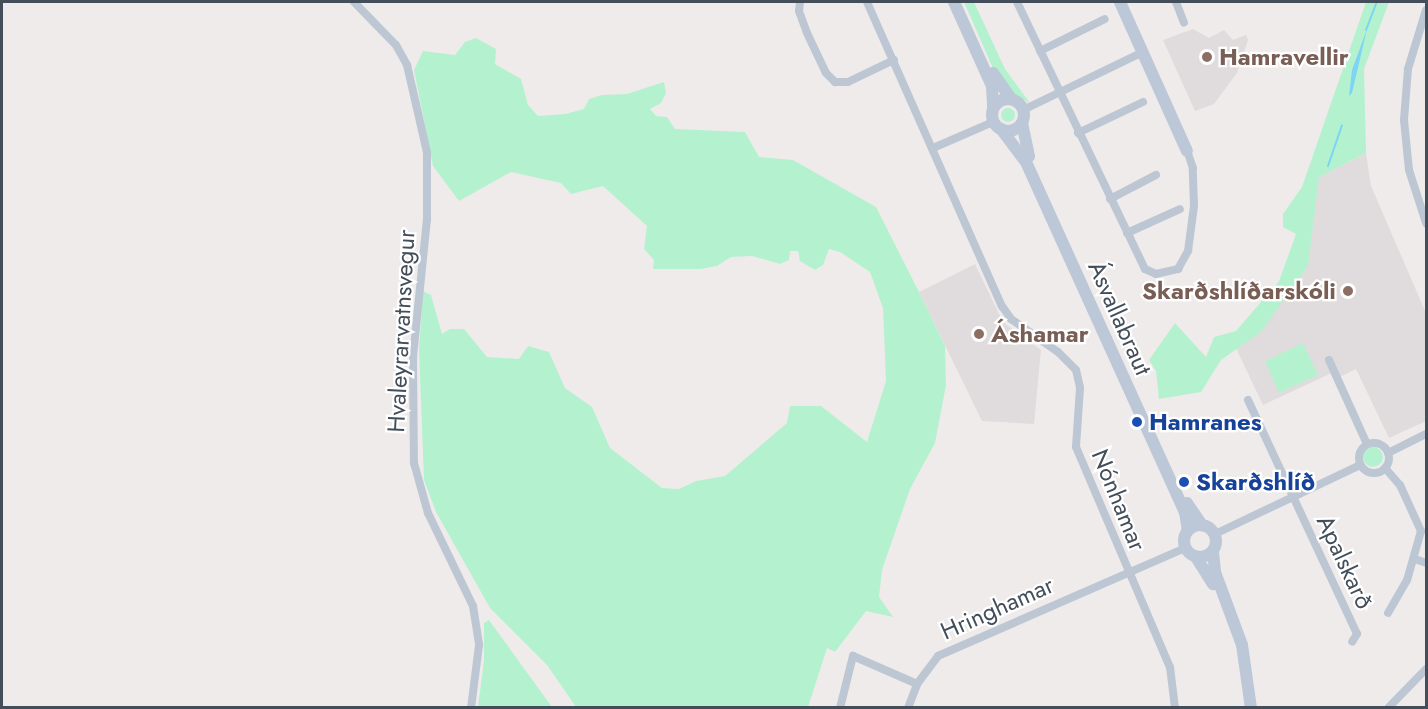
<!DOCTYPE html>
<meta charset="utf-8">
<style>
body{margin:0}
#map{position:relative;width:1428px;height:709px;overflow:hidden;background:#efebeb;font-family:Jost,sans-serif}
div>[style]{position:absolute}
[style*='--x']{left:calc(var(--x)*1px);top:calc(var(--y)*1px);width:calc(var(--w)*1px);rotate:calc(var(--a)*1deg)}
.education>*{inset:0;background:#e0dcdd}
.green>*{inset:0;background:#b4f2cf}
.round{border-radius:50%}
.water>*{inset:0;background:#7dd4f3}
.stream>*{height:2px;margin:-1px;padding:0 1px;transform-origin:1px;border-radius:1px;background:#7dd4f3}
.street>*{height:8px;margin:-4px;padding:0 4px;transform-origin:4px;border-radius:4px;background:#bdc7d3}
.street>.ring{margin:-4px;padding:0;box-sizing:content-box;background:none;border:8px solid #bdc7d3;border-radius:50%}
.secondary>*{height:12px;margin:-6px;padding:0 6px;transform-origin:6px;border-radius:6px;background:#bcc7d7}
.secondary>.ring{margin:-6px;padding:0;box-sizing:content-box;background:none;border:12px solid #bcc7d7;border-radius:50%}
.dots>*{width:16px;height:16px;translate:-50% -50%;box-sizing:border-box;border:3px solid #fff;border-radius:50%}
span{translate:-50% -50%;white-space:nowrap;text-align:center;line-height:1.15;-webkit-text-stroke:4.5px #fff;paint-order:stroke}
.education-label{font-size:24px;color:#785e54;font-weight:700}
.left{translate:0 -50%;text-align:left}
.right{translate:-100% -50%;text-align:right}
.street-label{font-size:24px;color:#434e5a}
.transit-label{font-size:24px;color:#164399;font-weight:700}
.frame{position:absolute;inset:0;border:3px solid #434e5a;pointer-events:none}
</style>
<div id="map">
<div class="education">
<div style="clip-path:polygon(1193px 29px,1209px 38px,1224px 30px,1233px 40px,1246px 35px,1248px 40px,1237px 73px,1214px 104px,1195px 111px,1163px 40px)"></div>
<div style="clip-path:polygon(1366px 153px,1371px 186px,1426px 313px,1426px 421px,1389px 438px,1356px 369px,1340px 377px,1336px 371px,1263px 405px,1233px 342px,1275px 298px,1319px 177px)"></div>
<div style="clip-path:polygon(975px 264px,1003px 322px,1041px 350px,1034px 424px,982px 421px,919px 292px)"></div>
</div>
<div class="green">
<div style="clip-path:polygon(964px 2px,974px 2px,1005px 69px,1030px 103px,1011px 94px,995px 73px)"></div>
<div style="clip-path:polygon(1366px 2px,1389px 2px,1364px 69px,1366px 153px,1319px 177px,1308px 266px,1261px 332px,1221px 360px,1201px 392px,1159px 399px,1156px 371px,1149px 360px,1175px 323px,1206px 357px,1214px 337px,1236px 331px,1279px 281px,1296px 234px,1283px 227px,1283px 214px,1302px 187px)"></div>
<div style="clip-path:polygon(476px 38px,496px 49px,495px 64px,521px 79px,528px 105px,538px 116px,565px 114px,584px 109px,589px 99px,602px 95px,627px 94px,664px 82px,666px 93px,661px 103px,650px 109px,656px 116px,667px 117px,675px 129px,745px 132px,759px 157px,793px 160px,876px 207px,919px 292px,945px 346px,946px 385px,935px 443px,910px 489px,882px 570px,879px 597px,893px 617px,866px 611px,835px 652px,827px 648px,808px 707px,576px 707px,547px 665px,490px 608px,436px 512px,424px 480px,419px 349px,423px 291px,431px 295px,442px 334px,450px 329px,464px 329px,487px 357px,519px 359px,528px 346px,549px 352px,565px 388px,592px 407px,610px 448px,662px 488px,679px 489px,696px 481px,725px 476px,787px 423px,790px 406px,821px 406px,867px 442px,886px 381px,883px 308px,870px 272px,840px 252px,829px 249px,823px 265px,815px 270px,800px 261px,798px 251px,790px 251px,789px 260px,780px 264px,752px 256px,731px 257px,717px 266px,700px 269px,653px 269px,654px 260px,644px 249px,647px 226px,603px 186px,571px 194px,561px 183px,511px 172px,459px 201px,433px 166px,414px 70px,423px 51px,455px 55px,465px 42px)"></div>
<div class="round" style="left:1001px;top:108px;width:14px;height:14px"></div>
<div style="clip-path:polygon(1303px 343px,1318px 375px,1279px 393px,1265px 361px)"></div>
<div class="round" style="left:1363px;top:447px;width:20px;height:20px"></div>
<div style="clip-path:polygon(489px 620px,552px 707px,478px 707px,484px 660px,484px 623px)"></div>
</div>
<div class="water">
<div style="clip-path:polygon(1367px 29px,1352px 93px,1349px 96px,1352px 70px)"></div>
</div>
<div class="stream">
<div style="--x:1366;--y:30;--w:30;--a:-69"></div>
<div style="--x:1328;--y:166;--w:43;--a:-71.1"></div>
</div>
<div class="street">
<div style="--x:354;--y:2;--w:60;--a:45.7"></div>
<div style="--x:396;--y:45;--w:23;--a:61"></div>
<div style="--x:407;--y:65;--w:89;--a:77.1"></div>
<div style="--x:427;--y:152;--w:67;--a:90"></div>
<div style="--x:427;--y:219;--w:138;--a:95.8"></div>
<div style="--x:413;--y:356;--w:107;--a:89.5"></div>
<div style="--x:414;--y:463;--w:52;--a:74.4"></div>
<div style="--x:428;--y:513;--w:103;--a:64.2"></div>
<div style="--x:473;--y:606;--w:39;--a:81"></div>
<div style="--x:479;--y:645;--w:64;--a:97.2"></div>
<div style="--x:800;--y:2;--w:9;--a:96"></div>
<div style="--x:799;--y:11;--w:23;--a:70"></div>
<div style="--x:807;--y:33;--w:44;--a:64.6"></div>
<div style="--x:826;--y:73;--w:13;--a:45"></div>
<div style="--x:835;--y:82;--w:13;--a:0"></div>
<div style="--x:848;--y:82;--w:51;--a:-25.6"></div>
<div style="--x:867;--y:2;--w:333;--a:66.1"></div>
<div style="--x:1002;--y:306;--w:16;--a:55"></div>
<div style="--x:1011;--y:319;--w:57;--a:35.1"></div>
<div style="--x:1058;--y:352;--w:25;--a:45"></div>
<div style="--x:1076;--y:370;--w:18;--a:77"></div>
<div style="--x:1080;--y:388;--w:59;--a:93.9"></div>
<div style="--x:1076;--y:447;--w:239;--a:66.9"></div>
<div style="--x:1170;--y:667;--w:41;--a:83"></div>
<div style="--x:1017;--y:2;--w:296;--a:64.4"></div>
<div style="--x:1145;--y:269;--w:12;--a:24"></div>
<div style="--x:1156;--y:274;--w:23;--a:-13"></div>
<div style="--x:1178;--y:269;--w:21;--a:-61"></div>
<div style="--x:1188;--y:251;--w:45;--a:-82.4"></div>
<div style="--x:1194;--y:206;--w:38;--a:-92"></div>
<div style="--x:1193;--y:168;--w:18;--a:-109"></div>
<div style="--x:1176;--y:2;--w:22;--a:69"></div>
<div style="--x:1426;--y:10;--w:62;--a:107"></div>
<div style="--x:1408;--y:69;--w:51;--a:94.5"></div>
<div style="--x:1404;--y:120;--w:50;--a:84.3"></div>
<div style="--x:1409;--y:170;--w:56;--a:72.2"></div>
<div style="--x:1040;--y:51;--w:72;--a:-26.2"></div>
<div style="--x:1023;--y:110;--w:133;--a:-25.8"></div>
<div style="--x:1078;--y:133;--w:72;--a:-25.5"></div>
<div style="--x:933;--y:148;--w:65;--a:-23.4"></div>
<div style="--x:1110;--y:199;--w:52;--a:-27.6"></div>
<div style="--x:1127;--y:233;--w:58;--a:-24.4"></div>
<div style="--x:1329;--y:360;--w:92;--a:65.7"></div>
<div style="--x:1248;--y:400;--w:258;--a:65"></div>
<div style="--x:1357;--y:634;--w:9;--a:122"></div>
<div class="ring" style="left:1359px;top:443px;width:22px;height:22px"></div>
<div style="--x:1388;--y:453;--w:42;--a:-26.6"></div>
<div style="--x:1385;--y:468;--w:23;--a:49"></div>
<div style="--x:1400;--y:485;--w:51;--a:65.5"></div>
<div style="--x:1421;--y:531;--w:51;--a:105.9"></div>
<div style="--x:1407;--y:580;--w:38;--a:120"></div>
<div style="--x:1215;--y:534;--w:161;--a:-25.4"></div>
<div style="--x:1415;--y:559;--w:12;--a:20"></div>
<div style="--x:840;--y:708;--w:54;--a:-76"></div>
<div style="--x:853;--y:656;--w:70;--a:23.6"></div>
<div style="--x:908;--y:708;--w:26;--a:-69"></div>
<div style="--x:917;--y:684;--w:35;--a:-53"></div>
<div style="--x:938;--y:656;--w:270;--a:-23.6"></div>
<div style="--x:1388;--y:708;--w:54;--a:-45.7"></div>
</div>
<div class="secondary">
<div style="--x:954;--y:2;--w:92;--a:65.7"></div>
<div style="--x:992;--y:86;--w:22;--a:87"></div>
<div style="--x:1120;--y:2;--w:163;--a:65.8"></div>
<div style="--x:993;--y:73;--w:32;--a:55"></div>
<div class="ring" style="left:992px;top:99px;width:20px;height:20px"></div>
<div style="--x:1022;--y:123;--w:34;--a:78"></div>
<div style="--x:1001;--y:129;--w:41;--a:52.9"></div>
<div style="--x:1026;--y:162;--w:384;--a:65.6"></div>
<div style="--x:1185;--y:512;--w:18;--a:81"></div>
<div style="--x:1187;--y:503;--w:27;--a:56"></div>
<div class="ring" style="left:1184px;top:525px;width:20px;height:20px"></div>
<div style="--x:1213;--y:552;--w:20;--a:84"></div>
<div style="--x:1215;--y:572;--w:78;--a:69.7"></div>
<div style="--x:1242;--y:645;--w:64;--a:81.9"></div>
<div style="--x:1196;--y:557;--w:32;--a:58"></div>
</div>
<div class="dots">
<div style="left:1207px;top:57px;background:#8d6e63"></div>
<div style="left:1348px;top:291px;background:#8d6e63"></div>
<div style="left:979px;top:334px;background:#8d6e63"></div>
<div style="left:1137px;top:422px;background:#1a4fb4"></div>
<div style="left:1184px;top:482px;background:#1a4fb4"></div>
</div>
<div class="education-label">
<span class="left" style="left:1219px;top:57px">Hamravellir</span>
<span class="right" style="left:1336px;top:291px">Skarðshlíðarskóli</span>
<span class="left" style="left:991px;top:334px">Áshamar</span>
</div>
<div class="street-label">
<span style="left:1120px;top:318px;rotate:66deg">Ásvallabraut</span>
<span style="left:401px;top:331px;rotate:-87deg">Hvaleyrarvatnsvegur</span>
<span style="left:1119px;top:500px;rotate:68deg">Nónhamar</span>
<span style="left:1345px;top:562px;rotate:65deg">Apalskarð</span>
<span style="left:997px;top:608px;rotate:-24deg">Hringhamar</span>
</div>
<div class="transit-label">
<span class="left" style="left:1149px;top:422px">Hamranes</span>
<span class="left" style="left:1196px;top:482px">Skarðshlíð</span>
</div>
<div class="frame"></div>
</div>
